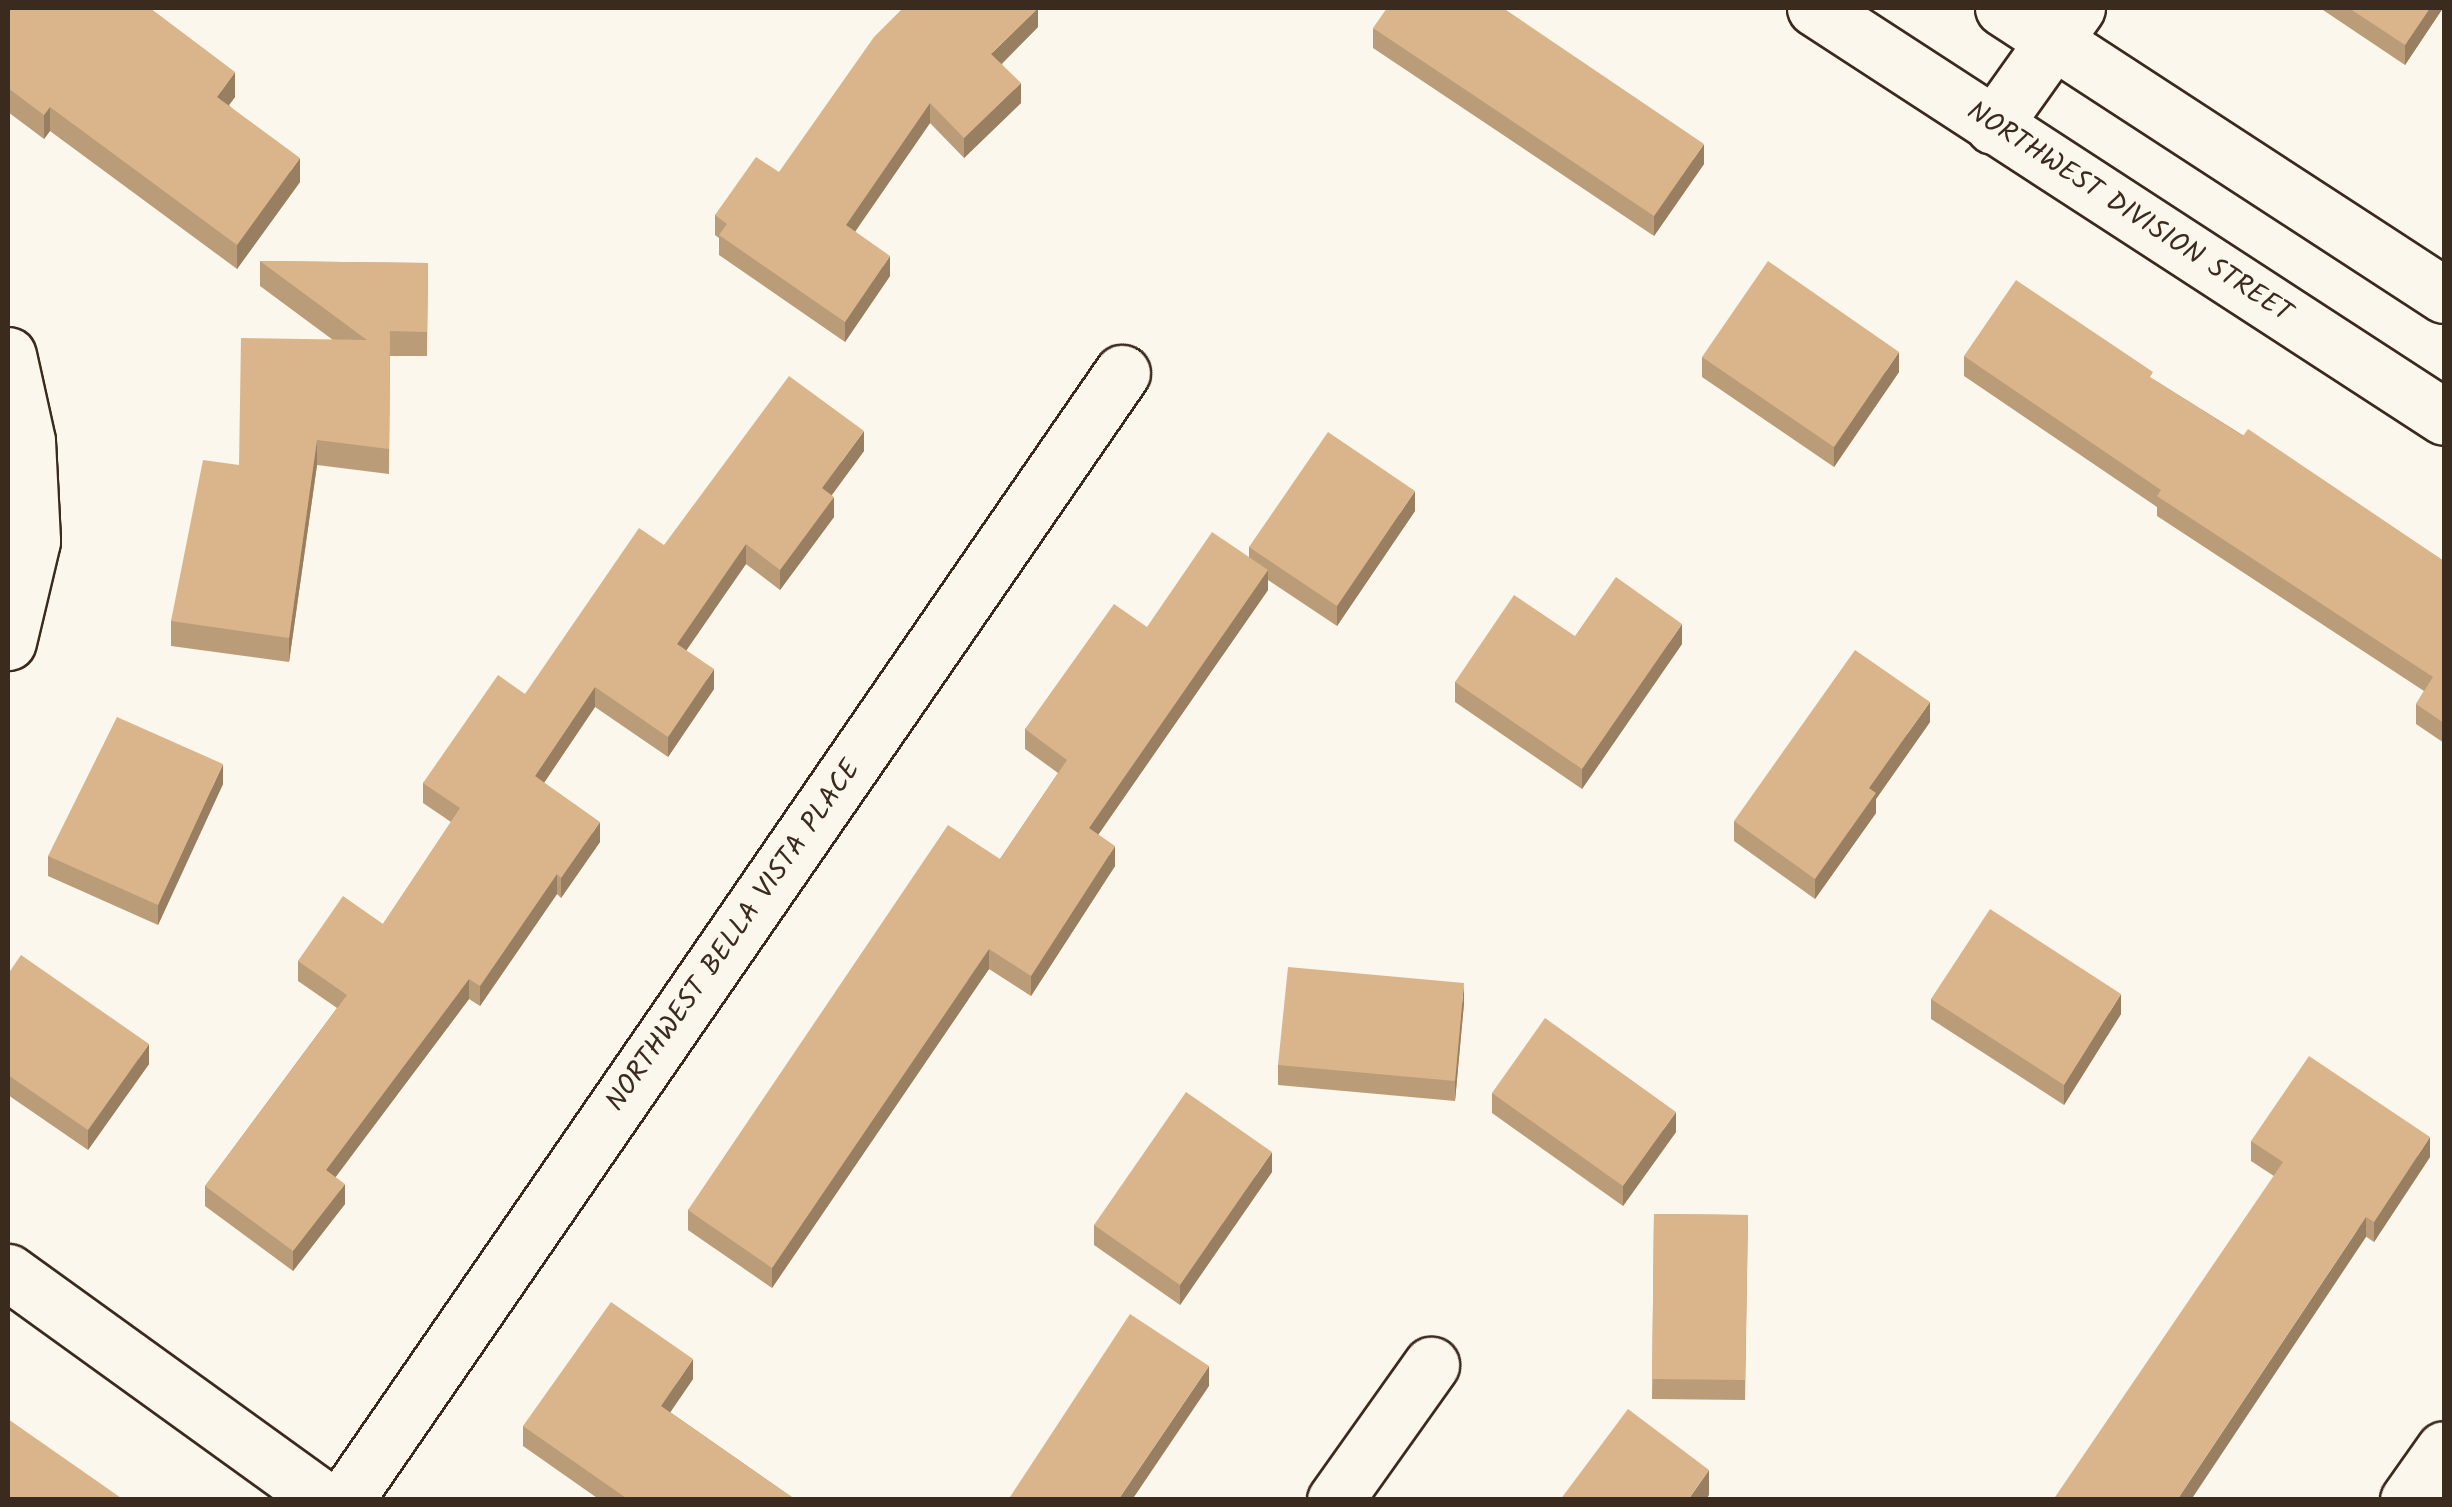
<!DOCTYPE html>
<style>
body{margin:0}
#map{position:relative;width:2452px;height:1507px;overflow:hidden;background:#fbf7ec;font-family:Kalam,sans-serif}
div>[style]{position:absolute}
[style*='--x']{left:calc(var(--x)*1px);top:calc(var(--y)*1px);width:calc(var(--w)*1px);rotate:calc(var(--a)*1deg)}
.roads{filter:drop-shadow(2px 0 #3b2a1e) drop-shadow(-2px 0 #3b2a1e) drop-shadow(0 2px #3b2a1e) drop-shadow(0 -2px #3b2a1e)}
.minor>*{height:55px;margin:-27.5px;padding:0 27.5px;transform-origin:27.5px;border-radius:27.5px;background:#fbf7ec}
.major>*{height:55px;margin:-27.5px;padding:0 27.5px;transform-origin:27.5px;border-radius:27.5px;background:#fbf7ec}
.wall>*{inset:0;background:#bb9c78}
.shaded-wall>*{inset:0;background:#997f61}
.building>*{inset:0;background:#dab58b}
span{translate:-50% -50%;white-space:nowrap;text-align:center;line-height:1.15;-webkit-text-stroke:9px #fbf7ec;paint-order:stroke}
.street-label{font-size:28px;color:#3b2a1e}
.frame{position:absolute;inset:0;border:10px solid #3b2a1e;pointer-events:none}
</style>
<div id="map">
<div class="roads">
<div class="minor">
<div style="--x:1993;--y:126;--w:145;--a:-54.6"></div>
<div style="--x:8;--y:355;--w:88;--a:77.5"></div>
<div style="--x:27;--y:441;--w:100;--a:87.1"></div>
<div style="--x:32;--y:541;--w:104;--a:103.4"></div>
<div style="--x:8;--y:1272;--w:390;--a:35.8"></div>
<div style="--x:345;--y:1500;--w:1369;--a:-55.42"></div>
<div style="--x:1335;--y:1500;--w:166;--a:-54.6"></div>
<div style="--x:2408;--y:1500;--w:62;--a:-54.8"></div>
</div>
<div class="major">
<div style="--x:1815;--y:8;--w:750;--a:33.03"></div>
<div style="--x:2003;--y:8;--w:526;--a:33.06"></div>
</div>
</div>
<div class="wall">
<div style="clip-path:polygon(8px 8px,235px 97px,229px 105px,300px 182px,237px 269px,50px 131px,44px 139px,8px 112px)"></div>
<div style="clip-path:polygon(2320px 8px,2443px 8px,2405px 65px)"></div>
<div style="clip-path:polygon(1038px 27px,1002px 64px,1021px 103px,964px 158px,930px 123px,855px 231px,890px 276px,845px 342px,719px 255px,719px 238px,715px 235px,715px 215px,779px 172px)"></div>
<div style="clip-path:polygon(1373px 28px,1704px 164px,1654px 236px,1373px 48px)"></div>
<div style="clip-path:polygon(260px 261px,428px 263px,427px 356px,390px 356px,389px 474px,317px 465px,289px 662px,171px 646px,171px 621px,239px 465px,333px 340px,260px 286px)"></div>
<div style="clip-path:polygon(1964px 356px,2153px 379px,2444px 561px,2444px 743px,2416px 724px,2416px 704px,2424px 691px,2157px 516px,2157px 507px,1964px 376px)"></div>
<div style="clip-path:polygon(1702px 357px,1899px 372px,1834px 467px,1702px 377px)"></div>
<div style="clip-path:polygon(864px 451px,832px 495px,834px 517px,780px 590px,746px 564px,686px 650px,714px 689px,668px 757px,595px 707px,544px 783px,600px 842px,561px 898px,557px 894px,480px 1006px,469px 999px,335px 1177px,345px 1204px,293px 1271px,205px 1206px,205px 1186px,337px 1008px,298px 981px,298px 961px,383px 924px,451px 822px,423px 803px,423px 783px,525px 694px,664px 545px)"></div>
<div style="clip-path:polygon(1415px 511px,1337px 626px,1268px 580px,1268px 590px,1098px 835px,1115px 866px,1031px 996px,989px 969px,772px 1288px,688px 1230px,688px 1210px,1000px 859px,1058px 773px,1025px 749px,1025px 729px,1147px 627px,1249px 557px,1249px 547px)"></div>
<div style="clip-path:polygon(1575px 636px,1682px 644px,1582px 789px,1455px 702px,1455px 682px)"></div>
<div style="clip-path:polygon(1930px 722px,1876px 799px,1876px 813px,1815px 899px,1734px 841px,1734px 821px)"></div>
<div style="clip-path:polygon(223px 784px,158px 925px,48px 876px,48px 856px)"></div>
<div style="clip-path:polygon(8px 974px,149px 1064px,88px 1150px,8px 1095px)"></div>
<div style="clip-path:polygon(1931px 999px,2121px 1014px,2064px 1105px,1931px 1019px)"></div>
<div style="clip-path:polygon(1464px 1003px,1455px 1101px,1278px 1085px,1278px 1065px)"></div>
<div style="clip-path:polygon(1492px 1093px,1676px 1132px,1623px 1206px,1492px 1113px)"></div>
<div style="clip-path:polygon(2251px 1141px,2430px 1157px,2374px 1242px,2251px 1161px)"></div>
<div style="clip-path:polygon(1272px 1172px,1180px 1305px,1094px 1245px,1094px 1225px)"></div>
<div style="clip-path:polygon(1654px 1214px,1748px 1215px,1745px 1400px,1652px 1399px)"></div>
<div style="clip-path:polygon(693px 1379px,670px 1412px,796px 1500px,600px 1500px,523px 1446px,523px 1426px)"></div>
</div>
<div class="shaded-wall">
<div style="clip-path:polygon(1038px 8px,1038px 27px,991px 74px,991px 54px)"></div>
<div style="clip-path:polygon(2430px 8px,2443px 8px,2405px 65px,2405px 45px)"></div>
<div style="clip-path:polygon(235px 72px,235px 97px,217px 121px,217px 97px)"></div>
<div style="clip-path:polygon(1021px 83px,1021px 103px,964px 158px,964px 138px)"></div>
<div style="clip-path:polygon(930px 103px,930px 123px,846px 245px,846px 225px)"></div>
<div style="clip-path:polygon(50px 107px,50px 131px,44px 139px,44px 115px)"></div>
<div style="clip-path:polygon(1704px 144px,1704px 164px,1654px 236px,1654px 216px)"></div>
<div style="clip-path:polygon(300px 158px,300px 182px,237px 269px,237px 245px)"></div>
<div style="clip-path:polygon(890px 256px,890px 276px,845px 342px,845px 322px)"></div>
<div style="clip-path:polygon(1899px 352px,1899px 372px,1834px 467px,1834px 447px)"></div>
<div style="clip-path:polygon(864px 431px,864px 451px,822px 508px,822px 488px)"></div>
<div style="clip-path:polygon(317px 440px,317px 465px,289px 662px,289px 638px)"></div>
<div style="clip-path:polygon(1415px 491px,1415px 511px,1337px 626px,1337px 606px)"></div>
<div style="clip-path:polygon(834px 497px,834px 517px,780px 590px,780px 570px)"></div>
<div style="clip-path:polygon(746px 544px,746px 564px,677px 664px,677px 644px)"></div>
<div style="clip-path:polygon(1268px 570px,1268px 590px,1089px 848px,1089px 828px)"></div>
<div style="clip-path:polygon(1682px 624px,1682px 644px,1582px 789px,1582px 769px)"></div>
<div style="clip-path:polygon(714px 669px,714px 689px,668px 757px,668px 737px)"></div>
<div style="clip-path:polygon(595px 687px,595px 707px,535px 796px,535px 776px)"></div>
<div style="clip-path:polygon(1930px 702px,1930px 722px,1876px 799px,1876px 813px,1815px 899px,1815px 879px,1869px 788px)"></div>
<div style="clip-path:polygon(223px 764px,223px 784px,158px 925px,158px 905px)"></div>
<div style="clip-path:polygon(600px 822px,600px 842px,561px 898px,561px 878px)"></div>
<div style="clip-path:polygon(1115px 846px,1115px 866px,1031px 996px,1031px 976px)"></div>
<div style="clip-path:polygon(557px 874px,557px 894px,480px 1006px,480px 986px)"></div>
<div style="clip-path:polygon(989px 949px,989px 969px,772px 1288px,772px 1268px)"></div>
<div style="clip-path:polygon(469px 979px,469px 999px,326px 1190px,326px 1170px)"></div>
<div style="clip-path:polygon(1464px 983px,1464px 1003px,1455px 1101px,1455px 1081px)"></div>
<div style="clip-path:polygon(2121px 994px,2121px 1014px,2064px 1105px,2064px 1085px)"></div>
<div style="clip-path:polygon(149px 1044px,149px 1064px,88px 1150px,88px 1130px)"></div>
<div style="clip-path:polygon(1676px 1112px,1676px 1132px,1623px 1206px,1623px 1186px)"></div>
<div style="clip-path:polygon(2430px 1137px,2430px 1157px,2374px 1242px,2374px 1222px)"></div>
<div style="clip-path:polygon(1272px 1152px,1272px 1172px,1180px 1305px,1180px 1285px)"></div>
<div style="clip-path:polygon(345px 1184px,345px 1204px,293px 1271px,293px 1251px)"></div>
<div style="clip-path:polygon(2366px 1217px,2366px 1237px,2191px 1500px,2177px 1500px)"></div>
<div style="clip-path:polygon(693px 1359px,693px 1379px,661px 1426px,661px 1406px)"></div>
<div style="clip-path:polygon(1209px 1366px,1209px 1386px,1132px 1500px,1118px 1500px)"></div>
<div style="clip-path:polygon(1709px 1470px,1709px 1495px,1706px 1500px,1688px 1500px)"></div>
</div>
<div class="building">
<div style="clip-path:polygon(8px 8px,150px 8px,235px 72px,217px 97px,300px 158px,237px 245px,50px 107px,44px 115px,8px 88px)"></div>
<div style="clip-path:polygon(903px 8px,1038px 8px,991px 54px,1021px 83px,964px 138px,930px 103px,846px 225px,890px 256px,845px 322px,719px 235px,727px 224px,715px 215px,756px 157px,779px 172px,874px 37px)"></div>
<div style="clip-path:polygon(1387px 8px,1503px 8px,1704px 144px,1654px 216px,1373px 28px)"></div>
<div style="clip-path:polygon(2349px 8px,2430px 8px,2405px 45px)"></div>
<div style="clip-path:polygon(260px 261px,428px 263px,427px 332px,390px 331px,389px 449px,317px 440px,289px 638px,171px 621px,203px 460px,239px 465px,241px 338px,367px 340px)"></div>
<div style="clip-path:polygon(1768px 261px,1899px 352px,1834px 447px,1702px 357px)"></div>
<div style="clip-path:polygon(2016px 280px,2153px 372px,2150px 377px,2243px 436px,2248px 429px,2444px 561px,2444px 723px,2416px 704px,2433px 677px,2157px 496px,2161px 490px,1964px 356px)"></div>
<div style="clip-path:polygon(789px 376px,864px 431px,822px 488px,834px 497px,780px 570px,746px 544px,677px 644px,714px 669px,668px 737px,595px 687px,535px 776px,600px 822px,561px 878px,557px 874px,480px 986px,469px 979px,326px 1170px,345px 1184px,293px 1251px,205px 1186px,347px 995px,298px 961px,343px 896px,383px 924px,460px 808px,423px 783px,498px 675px,525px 694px,639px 528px,664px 545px)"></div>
<div style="clip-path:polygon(1328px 432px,1415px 491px,1337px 606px,1249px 547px)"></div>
<div style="clip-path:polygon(1212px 532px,1268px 570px,1089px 828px,1115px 846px,1031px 976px,989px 949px,772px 1268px,688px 1210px,948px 825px,1000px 859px,1067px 760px,1025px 729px,1114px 604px,1147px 627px)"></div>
<div style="clip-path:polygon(1616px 577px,1682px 624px,1582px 769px,1455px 682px,1514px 595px,1575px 636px)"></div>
<div style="clip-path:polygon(1855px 650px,1930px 702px,1869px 788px,1876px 793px,1815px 879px,1734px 821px)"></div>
<div style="clip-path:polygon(117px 717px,223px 764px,158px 905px,48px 856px)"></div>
<div style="clip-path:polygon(1990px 909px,2121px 994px,2064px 1085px,1931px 999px)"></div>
<div style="clip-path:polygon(21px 955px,149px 1044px,88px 1130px,8px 1075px,8px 974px)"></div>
<div style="clip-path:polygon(1288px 967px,1464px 983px,1455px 1081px,1278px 1065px)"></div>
<div style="clip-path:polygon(1545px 1018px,1676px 1112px,1623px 1186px,1492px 1093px)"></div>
<div style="clip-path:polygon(2309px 1056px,2430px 1137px,2374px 1222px,2366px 1217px,2177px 1500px,2053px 1500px,2283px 1162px,2251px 1141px)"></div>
<div style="clip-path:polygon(1186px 1092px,1272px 1152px,1180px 1285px,1094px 1225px)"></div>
<div style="clip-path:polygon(1654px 1214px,1748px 1215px,1745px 1380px,1652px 1379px)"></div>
<div style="clip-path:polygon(611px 1302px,693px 1359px,661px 1406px,796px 1500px,629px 1500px,523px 1426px)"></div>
<div style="clip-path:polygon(1130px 1314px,1209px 1366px,1118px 1500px,1008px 1500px)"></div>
<div style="clip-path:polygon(1628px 1409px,1709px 1470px,1688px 1500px,1560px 1500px)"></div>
<div style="clip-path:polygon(8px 1419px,124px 1500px,8px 1500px)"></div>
</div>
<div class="street-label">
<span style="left:2129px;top:213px;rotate:33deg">NORTHWEST DIVISION STREET</span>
<span style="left:734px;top:936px;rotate:-55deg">NORTHWEST BELLA VISTA PLACE</span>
</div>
<div class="frame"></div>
</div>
